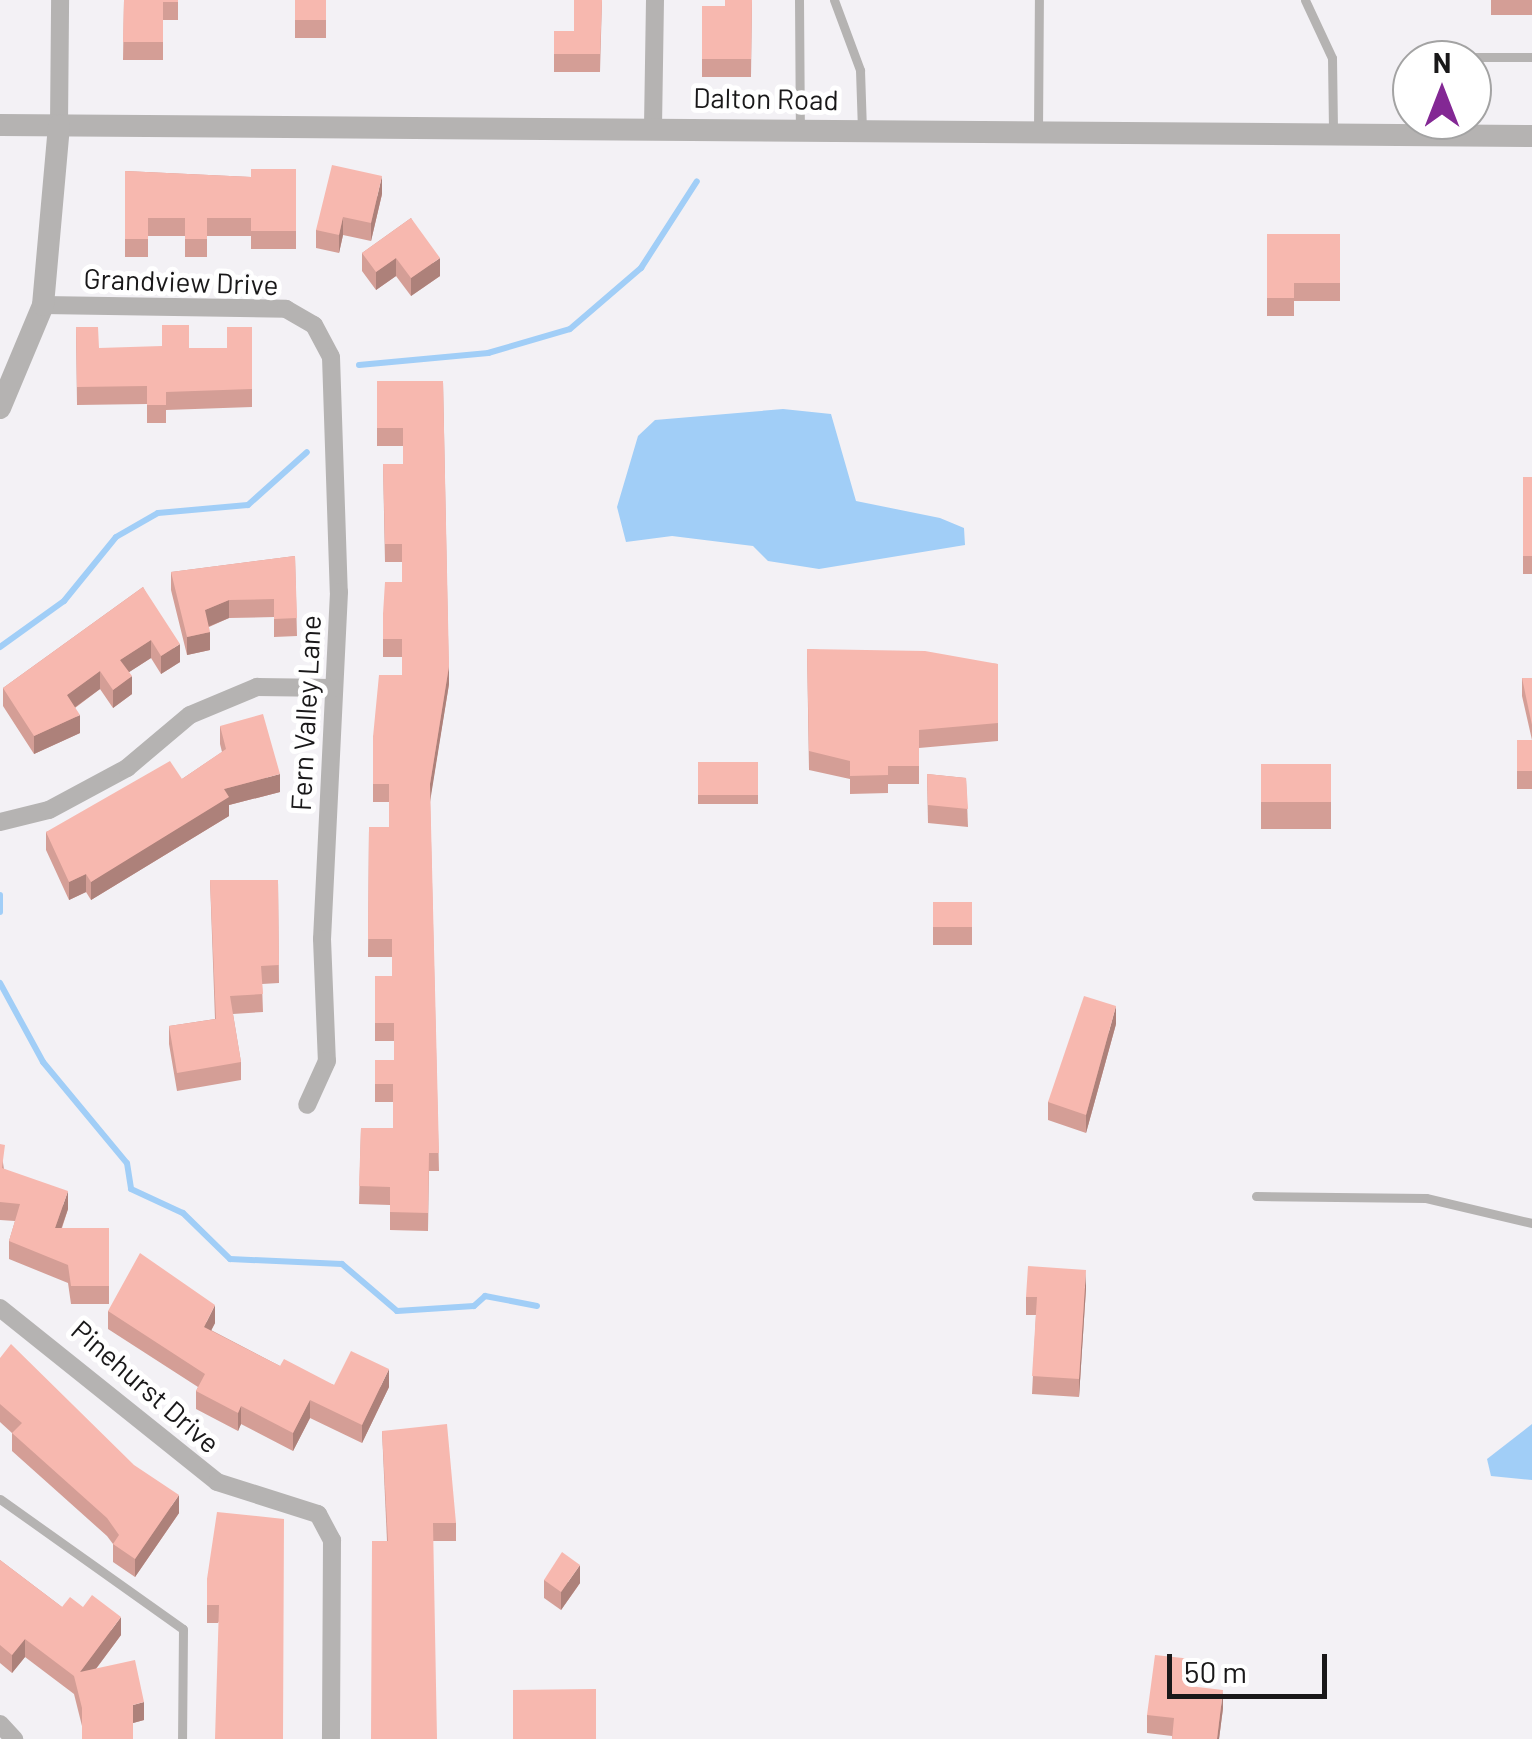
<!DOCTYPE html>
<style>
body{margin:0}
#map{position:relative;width:1532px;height:1739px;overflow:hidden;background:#f3f1f5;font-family:Barlow,sans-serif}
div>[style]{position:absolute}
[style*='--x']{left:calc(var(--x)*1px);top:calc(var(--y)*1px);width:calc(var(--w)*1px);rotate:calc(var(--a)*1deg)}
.water>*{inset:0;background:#a1cef7}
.stream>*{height:6px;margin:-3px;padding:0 3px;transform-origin:3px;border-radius:3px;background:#a1cef7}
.service>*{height:9px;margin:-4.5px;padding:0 4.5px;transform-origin:4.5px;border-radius:4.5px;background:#b5b3b2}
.minor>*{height:18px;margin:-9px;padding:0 9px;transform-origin:9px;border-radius:9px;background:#b5b3b2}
.tertiary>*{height:22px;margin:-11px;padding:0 11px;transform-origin:11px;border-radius:11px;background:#b5b3b2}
.wall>*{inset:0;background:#d49e96}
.shaded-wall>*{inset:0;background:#ad817a}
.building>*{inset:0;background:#f7b8af}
span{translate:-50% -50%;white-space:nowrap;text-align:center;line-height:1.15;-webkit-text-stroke:10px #fff;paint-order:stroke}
.street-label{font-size:28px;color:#191819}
.north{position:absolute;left:1392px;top:40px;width:100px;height:100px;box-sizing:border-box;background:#fff;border:2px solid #a3a3a3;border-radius:50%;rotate:0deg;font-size:28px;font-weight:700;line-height:40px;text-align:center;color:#191819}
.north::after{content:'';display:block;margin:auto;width:35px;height:45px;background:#832894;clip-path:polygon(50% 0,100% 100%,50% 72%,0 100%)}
.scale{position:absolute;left:1167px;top:1654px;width:160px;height:45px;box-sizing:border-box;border:5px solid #191819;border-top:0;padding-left:12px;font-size:30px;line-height:35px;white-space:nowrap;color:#191819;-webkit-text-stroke:8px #fff;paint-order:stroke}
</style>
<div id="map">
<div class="water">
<div style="clip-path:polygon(783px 409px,831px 414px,856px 501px,940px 518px,964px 528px,965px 545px,819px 569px,768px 561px,753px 546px,672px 536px,626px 542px,617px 507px,638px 436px,655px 420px)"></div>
<div style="clip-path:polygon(1532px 1424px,1532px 1480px,1491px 1476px,1487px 1459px)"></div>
</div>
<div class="stream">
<div style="--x:359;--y:365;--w:130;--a:-5.3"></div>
<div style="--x:488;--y:353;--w:85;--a:-16.3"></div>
<div style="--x:570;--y:329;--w:94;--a:-40.7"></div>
<div style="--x:641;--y:268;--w:103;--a:-57.2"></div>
<div style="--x:0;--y:647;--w:79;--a:-35.7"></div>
<div style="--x:64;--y:601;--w:82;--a:-50.9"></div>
<div style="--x:116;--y:537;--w:48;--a:-29.7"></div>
<div style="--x:158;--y:513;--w:90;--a:-5.1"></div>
<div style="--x:248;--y:505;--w:79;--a:-41.9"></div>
<div style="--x:0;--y:895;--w:17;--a:90"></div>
<div style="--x:0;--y:983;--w:90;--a:61.4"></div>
<div style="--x:43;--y:1062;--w:131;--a:50.3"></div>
<div style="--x:127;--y:1163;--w:26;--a:81"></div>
<div style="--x:131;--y:1189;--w:57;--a:24.8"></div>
<div style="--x:183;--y:1213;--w:66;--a:44.4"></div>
<div style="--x:230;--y:1259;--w:112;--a:2.6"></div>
<div style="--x:342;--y:1264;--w:72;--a:40.5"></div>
<div style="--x:397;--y:1311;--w:77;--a:-3.7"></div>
<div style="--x:474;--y:1306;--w:15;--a:-42"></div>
<div style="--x:485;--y:1296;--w:53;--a:10.9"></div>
</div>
<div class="service">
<div style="--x:799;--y:0;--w:128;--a:89.6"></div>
<div style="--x:834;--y:0;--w:75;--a:69.6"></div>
<div style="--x:860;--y:70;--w:59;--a:88.1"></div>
<div style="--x:1305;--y:0;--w:64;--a:65"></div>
<div style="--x:1332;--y:58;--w:74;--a:89.2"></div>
<div style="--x:1465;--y:57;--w:67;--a:0"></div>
<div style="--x:1038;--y:131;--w:131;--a:-89.6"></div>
<div style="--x:1256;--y:1196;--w:170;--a:0.7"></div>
<div style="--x:1426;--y:1198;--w:109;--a:13.3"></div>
<div style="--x:0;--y:1499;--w:224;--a:35.4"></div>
<div style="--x:183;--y:1629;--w:110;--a:90.5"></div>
</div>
<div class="minor">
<div style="--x:59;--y:126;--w:126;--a:-89.5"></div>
<div style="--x:653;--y:127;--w:127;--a:-89.1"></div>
<div style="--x:43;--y:305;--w:243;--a:0.9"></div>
<div style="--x:286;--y:309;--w:32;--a:30"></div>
<div style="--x:314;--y:325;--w:36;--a:62"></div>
<div style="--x:331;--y:357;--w:235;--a:88.1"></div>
<div style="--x:339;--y:592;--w:347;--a:92.8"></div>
<div style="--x:322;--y:939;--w:122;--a:87.7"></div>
<div style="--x:327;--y:1061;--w:48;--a:114.4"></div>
<div style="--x:0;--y:822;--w:50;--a:-13.8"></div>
<div style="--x:49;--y:810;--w:89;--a:-28.3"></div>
<div style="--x:127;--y:768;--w:82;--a:-40.1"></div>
<div style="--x:190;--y:715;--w:73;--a:-22.7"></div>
<div style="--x:257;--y:687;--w:76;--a:0.8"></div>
<div style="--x:0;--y:1308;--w:278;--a:38.7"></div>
<div style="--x:217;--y:1482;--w:106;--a:17.6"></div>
<div style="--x:318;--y:1514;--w:30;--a:62"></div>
<div style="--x:332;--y:1540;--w:199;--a:90.3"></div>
<div style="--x:0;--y:1724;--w:21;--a:47"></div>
</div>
<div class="tertiary">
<div style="--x:0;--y:125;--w:1532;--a:0.41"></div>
<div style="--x:0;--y:408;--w:112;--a:-67.3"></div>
<div style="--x:43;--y:305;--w:180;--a:-84.9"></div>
</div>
<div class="wall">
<div style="clip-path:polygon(124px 0,178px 0,178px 20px,163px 20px,163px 60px,123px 60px)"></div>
<div style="clip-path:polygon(295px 0,326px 0,326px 38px,295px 38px)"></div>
<div style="clip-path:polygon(602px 0,600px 72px,554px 72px,554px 31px,574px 31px)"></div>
<div style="clip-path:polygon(752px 0,751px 77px,702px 77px,702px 6px,725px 6px)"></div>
<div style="clip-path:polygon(1491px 0,1532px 0,1532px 15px,1491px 15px)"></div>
<div style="clip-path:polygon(296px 169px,296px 249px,251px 249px,251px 236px,207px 236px,207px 257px,185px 257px,185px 236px,148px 236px,148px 257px,125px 257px,125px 171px,251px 177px)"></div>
<div style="clip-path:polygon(382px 194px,371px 241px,343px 235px,339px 253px,316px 248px,316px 230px)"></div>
<div style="clip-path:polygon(411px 218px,440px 276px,411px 296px,396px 276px,376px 290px,362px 271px,362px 253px)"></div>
<div style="clip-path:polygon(1267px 234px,1340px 234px,1340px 301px,1294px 301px,1294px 316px,1267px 316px)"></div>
<div style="clip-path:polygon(76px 327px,99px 348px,227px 348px,252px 327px,252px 407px,166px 410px,166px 423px,147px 423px,147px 404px,77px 405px)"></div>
<div style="clip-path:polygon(377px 381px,443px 381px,449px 684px,430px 799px,439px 1171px,429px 1171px,428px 1231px,390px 1230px,390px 1205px,359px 1204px,361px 1128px,393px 1128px,393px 1102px,375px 1102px,375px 1060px,394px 1060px,394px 1041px,375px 1041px,375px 976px,392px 976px,392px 957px,368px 957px,369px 827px,389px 827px,389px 802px,373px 802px,373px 737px,402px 675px,402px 657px,383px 657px,383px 614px,402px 582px,402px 562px,385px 562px,383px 464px,403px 464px,403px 446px,377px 446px)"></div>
<div style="clip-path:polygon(1523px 477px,1532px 477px,1532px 574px,1523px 574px)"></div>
<div style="clip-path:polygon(295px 556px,297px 636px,274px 637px,274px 617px,229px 618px,209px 627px,210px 650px,187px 655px,171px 590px,171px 572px)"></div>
<div style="clip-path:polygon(143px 587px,180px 662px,161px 674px,151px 658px,129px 672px,132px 694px,113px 708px,100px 689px,75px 708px,80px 733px,34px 754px,3px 706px,3px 688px)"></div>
<div style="clip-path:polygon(807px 649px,998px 664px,998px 741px,919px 748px,919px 784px,888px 784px,888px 793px,850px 794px,850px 779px,809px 770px)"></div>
<div style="clip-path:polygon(1522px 678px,1532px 678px,1532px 789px,1517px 789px,1517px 740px,1532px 740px,1522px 696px)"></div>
<div style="clip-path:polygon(220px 726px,280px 792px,229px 805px,229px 816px,91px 900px,86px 892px,69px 900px,46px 850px,46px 832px,182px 779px,222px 752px,220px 744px)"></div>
<div style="clip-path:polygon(698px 762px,758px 762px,758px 804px,698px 804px)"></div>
<div style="clip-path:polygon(1261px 764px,1331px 764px,1331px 829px,1261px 829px)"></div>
<div style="clip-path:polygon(927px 774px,966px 778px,968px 827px,928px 823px)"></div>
<div style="clip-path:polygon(210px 880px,278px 880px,279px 983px,262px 984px,263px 1012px,233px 1014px,241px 1062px,241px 1080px,177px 1091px,169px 1044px,169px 1026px,215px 1019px)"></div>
<div style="clip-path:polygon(933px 902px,972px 902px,972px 945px,933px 945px)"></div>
<div style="clip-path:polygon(1116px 1024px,1086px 1133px,1048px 1120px,1048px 1102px)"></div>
<div style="clip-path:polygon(0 1144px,4px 1169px,68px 1209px,62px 1228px,109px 1228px,109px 1304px,71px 1304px,68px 1283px,9px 1259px,9px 1241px,15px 1221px,0 1220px)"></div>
<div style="clip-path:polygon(1086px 1288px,1079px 1397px,1032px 1394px,1036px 1315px,1026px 1315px,1026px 1297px)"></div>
<div style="clip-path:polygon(108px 1311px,215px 1323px,211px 1330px,280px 1366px,334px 1385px,389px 1387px,362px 1443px,310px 1418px,293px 1451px,241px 1424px,238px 1431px,196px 1409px,196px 1391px,198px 1387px,108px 1329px)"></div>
<div style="clip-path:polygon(0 1358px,179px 1513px,135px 1577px,113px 1562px,113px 1544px,107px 1536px,12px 1451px,12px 1433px,0 1422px)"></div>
<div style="clip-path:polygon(382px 1431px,456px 1523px,456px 1541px,387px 1541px)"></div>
<div style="clip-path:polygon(284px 1519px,218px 1623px,207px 1623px,207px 1579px)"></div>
<div style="clip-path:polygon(0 1560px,62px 1607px,121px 1635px,96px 1669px,144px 1720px,133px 1723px,82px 1726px,74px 1694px,25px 1657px,12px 1673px,0 1663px)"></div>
<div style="clip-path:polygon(544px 1580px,580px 1583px,561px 1610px,544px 1598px)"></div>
<div style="clip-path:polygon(1192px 1677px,1191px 1686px,1223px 1708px,1219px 1739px,1172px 1739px,1172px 1736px,1147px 1733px,1147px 1715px)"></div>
</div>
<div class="shaded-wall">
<div style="clip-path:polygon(382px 176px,382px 194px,371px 241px,371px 223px)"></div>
<div style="clip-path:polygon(343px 217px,343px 235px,339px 253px,339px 235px)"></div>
<div style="clip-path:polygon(396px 258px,396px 276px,376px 290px,376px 272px)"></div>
<div style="clip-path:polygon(440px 258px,440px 276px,411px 296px,411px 278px)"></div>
<div style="clip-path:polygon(229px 600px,229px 618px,205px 628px,205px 610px)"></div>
<div style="clip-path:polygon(210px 632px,210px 650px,187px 655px,187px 637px)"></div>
<div style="clip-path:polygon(151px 640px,151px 658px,120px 678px,120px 660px)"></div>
<div style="clip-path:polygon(180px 644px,180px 662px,161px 674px,161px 656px)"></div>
<div style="clip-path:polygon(449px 666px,449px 684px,430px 802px,430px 784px)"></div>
<div style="clip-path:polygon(100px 671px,100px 689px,67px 713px,67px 695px)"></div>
<div style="clip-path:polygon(132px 676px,132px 694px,113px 708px,113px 690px)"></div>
<div style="clip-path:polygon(80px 715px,80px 733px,34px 754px,34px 736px)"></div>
<div style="clip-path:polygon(280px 774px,280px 792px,229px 805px,229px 816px,91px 900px,91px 882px,224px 789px)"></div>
<div style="clip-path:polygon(86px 874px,86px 892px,69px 900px,69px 882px)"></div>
<div style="clip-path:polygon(1116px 1006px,1116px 1024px,1086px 1133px,1086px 1115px)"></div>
<div style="clip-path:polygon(68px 1191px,68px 1209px,55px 1246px,55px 1228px)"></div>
<div style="clip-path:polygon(1086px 1270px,1086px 1288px,1079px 1397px,1079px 1379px)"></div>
<div style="clip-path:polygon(215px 1305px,215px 1323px,204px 1345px,204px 1327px)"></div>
<div style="clip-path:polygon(389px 1369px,389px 1387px,362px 1443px,362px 1425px)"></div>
<div style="clip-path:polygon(310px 1400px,310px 1418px,293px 1451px,293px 1433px)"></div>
<div style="clip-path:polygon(241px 1406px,241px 1424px,238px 1431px,238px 1413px)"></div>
<div style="clip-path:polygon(179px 1495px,179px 1513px,135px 1577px,135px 1559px)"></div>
<div style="clip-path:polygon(580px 1565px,580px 1583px,561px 1610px,561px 1592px)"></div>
<div style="clip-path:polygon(121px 1617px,121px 1635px,80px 1690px,80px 1672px)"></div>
<div style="clip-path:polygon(25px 1639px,25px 1657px,12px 1673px,12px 1655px)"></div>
<div style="clip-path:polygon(1223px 1690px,1223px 1708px,1219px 1739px,1217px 1739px)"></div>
<div style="clip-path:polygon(144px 1702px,144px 1720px,133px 1723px,133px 1705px)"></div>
</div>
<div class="building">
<div style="clip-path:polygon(124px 0,178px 0,178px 2px,163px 2px,163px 42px,123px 42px)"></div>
<div style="clip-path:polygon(295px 0,326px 0,326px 20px,295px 20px)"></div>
<div style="clip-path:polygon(574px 0,602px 0,600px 54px,554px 54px,554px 31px,574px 31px)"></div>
<div style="clip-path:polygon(725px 0,752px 0,751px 59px,702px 59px,702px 6px,725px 6px)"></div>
<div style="clip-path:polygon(332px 165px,382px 176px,371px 223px,343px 217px,339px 235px,316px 230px)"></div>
<div style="clip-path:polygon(251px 169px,296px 169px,296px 231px,251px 231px,251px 218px,207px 218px,207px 239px,185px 239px,185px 218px,148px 218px,148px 239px,125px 239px,125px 171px,251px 177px)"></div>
<div style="clip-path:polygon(411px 218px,440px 258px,411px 278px,396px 258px,376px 272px,362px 253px)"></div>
<div style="clip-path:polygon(1267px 234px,1340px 234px,1340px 283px,1294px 283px,1294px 298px,1267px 298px)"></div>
<div style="clip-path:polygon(162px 325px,189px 325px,189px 348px,227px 348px,227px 327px,252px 327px,252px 389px,166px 392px,166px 405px,147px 405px,147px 386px,77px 387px,76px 327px,98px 327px,99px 348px,162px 346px)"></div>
<div style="clip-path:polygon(377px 381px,443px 381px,449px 666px,430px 784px,439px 1153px,429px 1153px,428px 1213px,390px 1212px,390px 1187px,359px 1186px,361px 1128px,393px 1128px,393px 1084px,375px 1084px,375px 1060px,394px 1060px,394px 1023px,375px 1023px,375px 976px,392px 976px,392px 939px,368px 939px,369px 827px,389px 827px,389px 784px,373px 784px,373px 737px,379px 675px,402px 675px,402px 639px,383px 639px,383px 614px,385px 582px,402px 582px,402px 544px,385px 544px,383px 464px,403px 464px,403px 428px,377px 428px)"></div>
<div style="clip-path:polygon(1523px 477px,1532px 477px,1532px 556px,1523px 556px)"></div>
<div style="clip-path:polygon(295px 556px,297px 618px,274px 619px,274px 599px,229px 600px,205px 610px,210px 632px,187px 637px,171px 572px)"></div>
<div style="clip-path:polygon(143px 587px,180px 644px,161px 656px,151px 640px,120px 660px,132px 676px,113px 690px,100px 671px,67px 695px,80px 715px,34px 736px,3px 688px)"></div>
<div style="clip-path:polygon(807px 649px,925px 651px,998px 664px,998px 723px,919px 730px,919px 766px,888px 766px,888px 775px,850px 776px,850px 761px,809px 751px)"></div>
<div style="clip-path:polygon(1522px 678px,1532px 678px,1532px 725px)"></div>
<div style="clip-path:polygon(263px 714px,280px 774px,224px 789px,229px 797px,91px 882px,86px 874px,69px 882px,46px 832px,170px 761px,182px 779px,226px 749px,220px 726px)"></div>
<div style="clip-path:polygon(1517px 740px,1532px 740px,1532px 771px,1517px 771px)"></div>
<div style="clip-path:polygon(698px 762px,758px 762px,758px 795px,698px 795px)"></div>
<div style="clip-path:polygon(1261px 764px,1331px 764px,1331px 802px,1261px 802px)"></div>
<div style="clip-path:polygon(927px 774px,966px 778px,968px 809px,928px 805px)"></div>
<div style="clip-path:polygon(210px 880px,278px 880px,279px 965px,261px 966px,263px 994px,230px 996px,241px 1062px,177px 1073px,169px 1026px,216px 1019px)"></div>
<div style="clip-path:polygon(933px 902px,972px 902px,972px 927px,933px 927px)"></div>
<div style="clip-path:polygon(1084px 996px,1116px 1006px,1086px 1115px,1048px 1102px)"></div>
<div style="clip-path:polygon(0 1144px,5px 1145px,2px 1168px,68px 1191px,55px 1228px,109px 1228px,109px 1286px,71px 1286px,68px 1265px,9px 1241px,20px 1204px,0 1202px)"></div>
<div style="clip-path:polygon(140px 1253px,215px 1305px,204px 1327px,280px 1366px,284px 1359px,334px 1385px,351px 1351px,389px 1369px,362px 1425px,310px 1400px,293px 1433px,241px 1406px,238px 1413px,196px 1391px,205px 1374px,108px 1311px)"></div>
<div style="clip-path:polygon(1028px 1266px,1086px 1270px,1079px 1379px,1032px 1376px,1037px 1297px,1026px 1297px)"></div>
<div style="clip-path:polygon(11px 1344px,134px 1465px,179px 1495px,135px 1559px,113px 1544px,119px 1535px,107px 1518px,12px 1433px,22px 1423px,0 1404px,0 1358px)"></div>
<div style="clip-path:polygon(447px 1424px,456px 1523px,433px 1523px,437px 1739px,371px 1739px,372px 1541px,388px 1541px,382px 1431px)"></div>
<div style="clip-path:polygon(217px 1512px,284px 1519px,283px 1739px,215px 1739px,219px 1605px,207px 1605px,207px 1579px)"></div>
<div style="clip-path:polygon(562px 1552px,580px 1565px,561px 1592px,544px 1580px)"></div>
<div style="clip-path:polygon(0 1560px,62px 1607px,70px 1597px,83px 1607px,92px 1595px,121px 1617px,80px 1672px,135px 1660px,144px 1702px,133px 1705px,133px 1739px,82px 1739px,82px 1708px,74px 1676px,25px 1639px,12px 1655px,0 1645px)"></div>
<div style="clip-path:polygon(1155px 1655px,1192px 1659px,1189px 1686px,1223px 1690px,1217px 1739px,1172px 1739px,1174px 1718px,1147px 1715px)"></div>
<div style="clip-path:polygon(596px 1689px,596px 1739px,513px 1739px,513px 1690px)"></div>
</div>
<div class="street-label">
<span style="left:766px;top:98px;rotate:1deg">Dalton Road</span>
<span style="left:181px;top:281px;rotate:2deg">Grandview Drive</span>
<span style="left:305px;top:713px;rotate:-87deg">Fern Valley Lane</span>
<span style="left:146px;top:1386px;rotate:41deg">Pinehurst Drive</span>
</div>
<div class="north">N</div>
<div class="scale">50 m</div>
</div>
